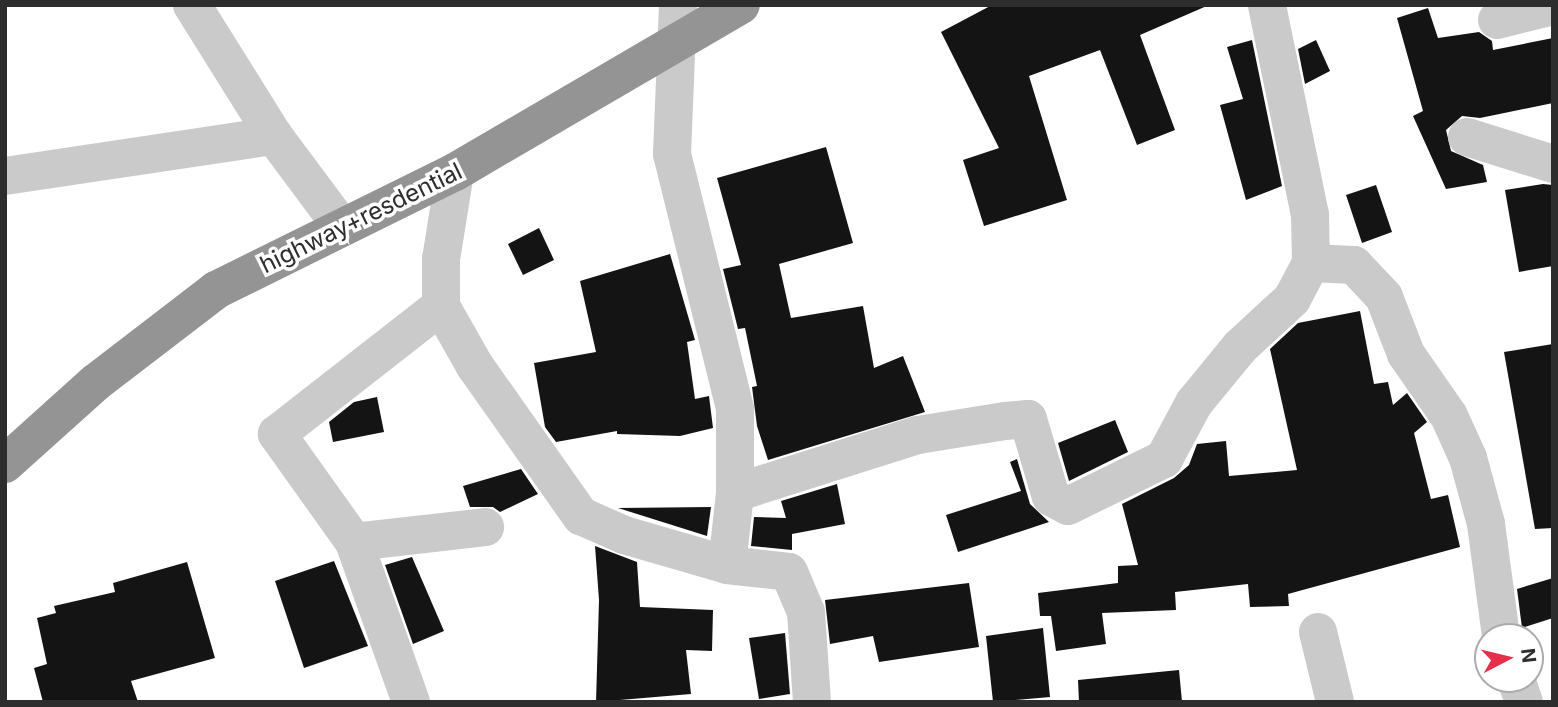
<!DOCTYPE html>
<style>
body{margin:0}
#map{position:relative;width:1558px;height:707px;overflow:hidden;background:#fff;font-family:Inter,sans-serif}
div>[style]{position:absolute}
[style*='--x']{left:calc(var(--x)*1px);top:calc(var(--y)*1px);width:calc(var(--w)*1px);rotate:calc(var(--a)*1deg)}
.building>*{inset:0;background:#141414}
.minor>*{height:38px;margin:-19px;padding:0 19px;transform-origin:19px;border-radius:19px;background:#cacaca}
.highway>*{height:38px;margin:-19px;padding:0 19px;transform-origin:19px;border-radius:19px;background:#949494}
span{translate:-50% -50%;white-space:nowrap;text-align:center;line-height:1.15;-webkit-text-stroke:7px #fff;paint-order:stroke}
.street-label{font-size:24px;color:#2d2d2d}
.frame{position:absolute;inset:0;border:7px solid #2d2d2d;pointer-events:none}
.north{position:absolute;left:1474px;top:623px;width:70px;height:70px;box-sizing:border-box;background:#fff;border:2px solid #ababab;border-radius:50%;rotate:83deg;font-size:19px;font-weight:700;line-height:28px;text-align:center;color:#2d2d2d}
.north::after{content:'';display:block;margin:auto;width:24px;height:32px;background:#e3304c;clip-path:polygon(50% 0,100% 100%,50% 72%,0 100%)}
</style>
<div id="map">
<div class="building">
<div style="clip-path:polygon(992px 5px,1209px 5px,1140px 35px,1175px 130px,1137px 145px,1100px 50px,1029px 76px,1067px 200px,984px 226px,963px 160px,999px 148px,941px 32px)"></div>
<div style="clip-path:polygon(1428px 8px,1438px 38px,1479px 32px,1492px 41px,1493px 50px,1553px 38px,1553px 103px,1480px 118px,1462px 116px,1446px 130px,1451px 151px,1483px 165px,1487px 182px,1446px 189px,1413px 116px,1423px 111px,1397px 18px)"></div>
<div style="clip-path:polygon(1252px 40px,1282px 186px,1246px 200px,1220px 105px,1243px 99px,1227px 47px)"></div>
<div style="clip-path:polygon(1316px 40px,1330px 71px,1305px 84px,1298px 49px)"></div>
<div style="clip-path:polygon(826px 147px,853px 243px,779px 264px,791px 318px,863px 306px,874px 368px,903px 356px,925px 412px,768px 460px,757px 426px,752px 387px,757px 386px,745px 328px,738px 329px,723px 269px,741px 265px,717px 178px)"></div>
<div style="clip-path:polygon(1543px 184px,1553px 185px,1553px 266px,1519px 272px,1505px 190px)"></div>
<div style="clip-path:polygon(1376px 185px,1392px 232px,1362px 243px,1346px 195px)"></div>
<div style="clip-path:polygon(539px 228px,554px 260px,523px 275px,508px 244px)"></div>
<div style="clip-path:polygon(670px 254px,695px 340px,687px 342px,695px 399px,709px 396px,713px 428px,680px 436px,617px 434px,617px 431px,556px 442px,545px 427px,534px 363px,596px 352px,580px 281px)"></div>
<div style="clip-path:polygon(1360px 311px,1374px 384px,1388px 382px,1393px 405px,1407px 393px,1427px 422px,1414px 433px,1431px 499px,1448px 495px,1460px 547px,1288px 594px,1289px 606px,1250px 607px,1248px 584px,1175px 592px,1176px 610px,1102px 613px,1106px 644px,1056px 651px,1051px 616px,1040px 616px,1038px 593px,1118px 583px,1118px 566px,1138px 565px,1122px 504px,1174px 478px,1189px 465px,1197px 444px,1226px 441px,1229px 476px,1297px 470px,1270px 349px,1298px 323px)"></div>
<div style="clip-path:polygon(1553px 344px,1553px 528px,1535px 529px,1504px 352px)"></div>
<div style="clip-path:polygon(377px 397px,384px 432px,333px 442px,329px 422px,354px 402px)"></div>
<div style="clip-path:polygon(1115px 420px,1128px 452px,1069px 481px,1058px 443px)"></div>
<div style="clip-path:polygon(1017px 459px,1030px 504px,1049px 522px,958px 552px,946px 515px,1021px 491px,1010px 462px)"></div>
<div style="clip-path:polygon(521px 469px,538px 494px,500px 512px,493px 507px,470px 507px,463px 486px)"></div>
<div style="clip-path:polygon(837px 484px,845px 524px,792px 534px,792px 550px,751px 546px,754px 517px,786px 518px,781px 501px)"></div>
<div style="clip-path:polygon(711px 507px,707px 536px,618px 508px)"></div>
<div style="clip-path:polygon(595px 546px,637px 562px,640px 607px,713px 610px,712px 651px,686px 650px,691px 694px,596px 702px,599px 600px)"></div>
<div style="clip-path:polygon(412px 557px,444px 631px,413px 644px,385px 565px)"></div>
<div style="clip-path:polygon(334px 561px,368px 646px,304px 668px,275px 581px)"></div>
<div style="clip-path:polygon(187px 562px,215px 658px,131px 681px,138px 702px,43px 702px,34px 668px,47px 664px,37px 618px,56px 613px,54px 606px,115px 592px,113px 583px)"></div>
<div style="clip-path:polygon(1553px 578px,1553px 618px,1522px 628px,1517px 589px)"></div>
<div style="clip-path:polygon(969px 583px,979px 647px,879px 662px,873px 636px,830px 644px,825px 600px)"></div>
<div style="clip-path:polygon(1043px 628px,1050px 697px,993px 702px,986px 636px)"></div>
<div style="clip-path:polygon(785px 633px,790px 694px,759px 699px,749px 638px)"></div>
<div style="clip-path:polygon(1179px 670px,1182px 702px,1079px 702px,1078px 680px)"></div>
</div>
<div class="minor">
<div style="--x:192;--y:5;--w:155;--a:58"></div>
<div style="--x:274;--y:136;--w:112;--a:53.3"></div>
<div style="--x:678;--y:5;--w:149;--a:92.3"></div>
<div style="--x:672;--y:154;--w:263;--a:76.1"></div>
<div style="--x:735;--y:409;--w:84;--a:90"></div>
<div style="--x:735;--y:493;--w:72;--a:96.3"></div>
<div style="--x:1497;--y:20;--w:58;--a:-14"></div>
<div style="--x:1467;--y:137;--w:90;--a:17.4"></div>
<div style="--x:455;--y:172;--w:88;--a:99.1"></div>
<div style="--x:441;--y:259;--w:47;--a:90"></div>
<div style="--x:441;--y:306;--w:69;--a:60.5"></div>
<div style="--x:475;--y:366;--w:184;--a:54.8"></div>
<div style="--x:581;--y:516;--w:47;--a:23.8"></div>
<div style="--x:624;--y:535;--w:107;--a:16.2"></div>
<div style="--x:727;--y:565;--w:62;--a:6.4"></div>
<div style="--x:789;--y:572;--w:43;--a:67"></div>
<div style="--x:806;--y:612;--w:90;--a:86.2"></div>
<div style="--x:5;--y:176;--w:272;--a:-8.5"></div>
<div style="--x:1311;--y:263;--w:43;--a:2.7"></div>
<div style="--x:1354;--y:265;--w:44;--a:46.8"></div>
<div style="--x:1384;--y:297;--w:61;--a:68.9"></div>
<div style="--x:1406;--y:354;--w:75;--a:55.3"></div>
<div style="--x:1449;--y:416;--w:46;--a:65.7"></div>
<div style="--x:1468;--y:458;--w:68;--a:74.7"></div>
<div style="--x:1486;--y:524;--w:114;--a:82.4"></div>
<div style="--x:735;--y:493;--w:192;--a:-17.6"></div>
<div style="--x:918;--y:435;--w:88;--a:-9.1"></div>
<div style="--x:1005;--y:421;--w:23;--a:-5"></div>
<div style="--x:1028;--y:419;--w:81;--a:73.6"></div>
<div style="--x:1051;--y:497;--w:19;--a:28"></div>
<div style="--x:1068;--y:506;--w:107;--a:-26.1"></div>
<div style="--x:1164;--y:459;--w:64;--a:-61.8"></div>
<div style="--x:1194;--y:403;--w:72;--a:-50.6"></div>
<div style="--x:1240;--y:347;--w:71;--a:-42.7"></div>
<div style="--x:1292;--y:299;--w:41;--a:-62.2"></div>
<div style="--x:1311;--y:263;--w:48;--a:-91.2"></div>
<div style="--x:1310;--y:215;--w:214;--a:-101.6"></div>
<div style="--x:354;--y:542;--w:132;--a:-6.5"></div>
<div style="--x:1318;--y:632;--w:72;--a:76.3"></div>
<div style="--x:1516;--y:679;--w:24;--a:71"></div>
<div style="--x:411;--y:702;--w:170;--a:-109.6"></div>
<div style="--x:354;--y:542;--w:133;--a:-125.5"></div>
<div style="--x:277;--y:434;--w:208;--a:-38"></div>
</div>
<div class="highway">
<div style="--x:5;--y:464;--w:121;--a:-42"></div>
<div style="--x:95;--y:383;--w:153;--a:-37.5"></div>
<div style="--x:216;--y:290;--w:267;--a:-26.3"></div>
<div style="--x:455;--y:172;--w:331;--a:-30.3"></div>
</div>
<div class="street-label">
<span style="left:361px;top:218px;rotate:-26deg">highway+resdential</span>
</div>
<div class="frame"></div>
<div class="north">N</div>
</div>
